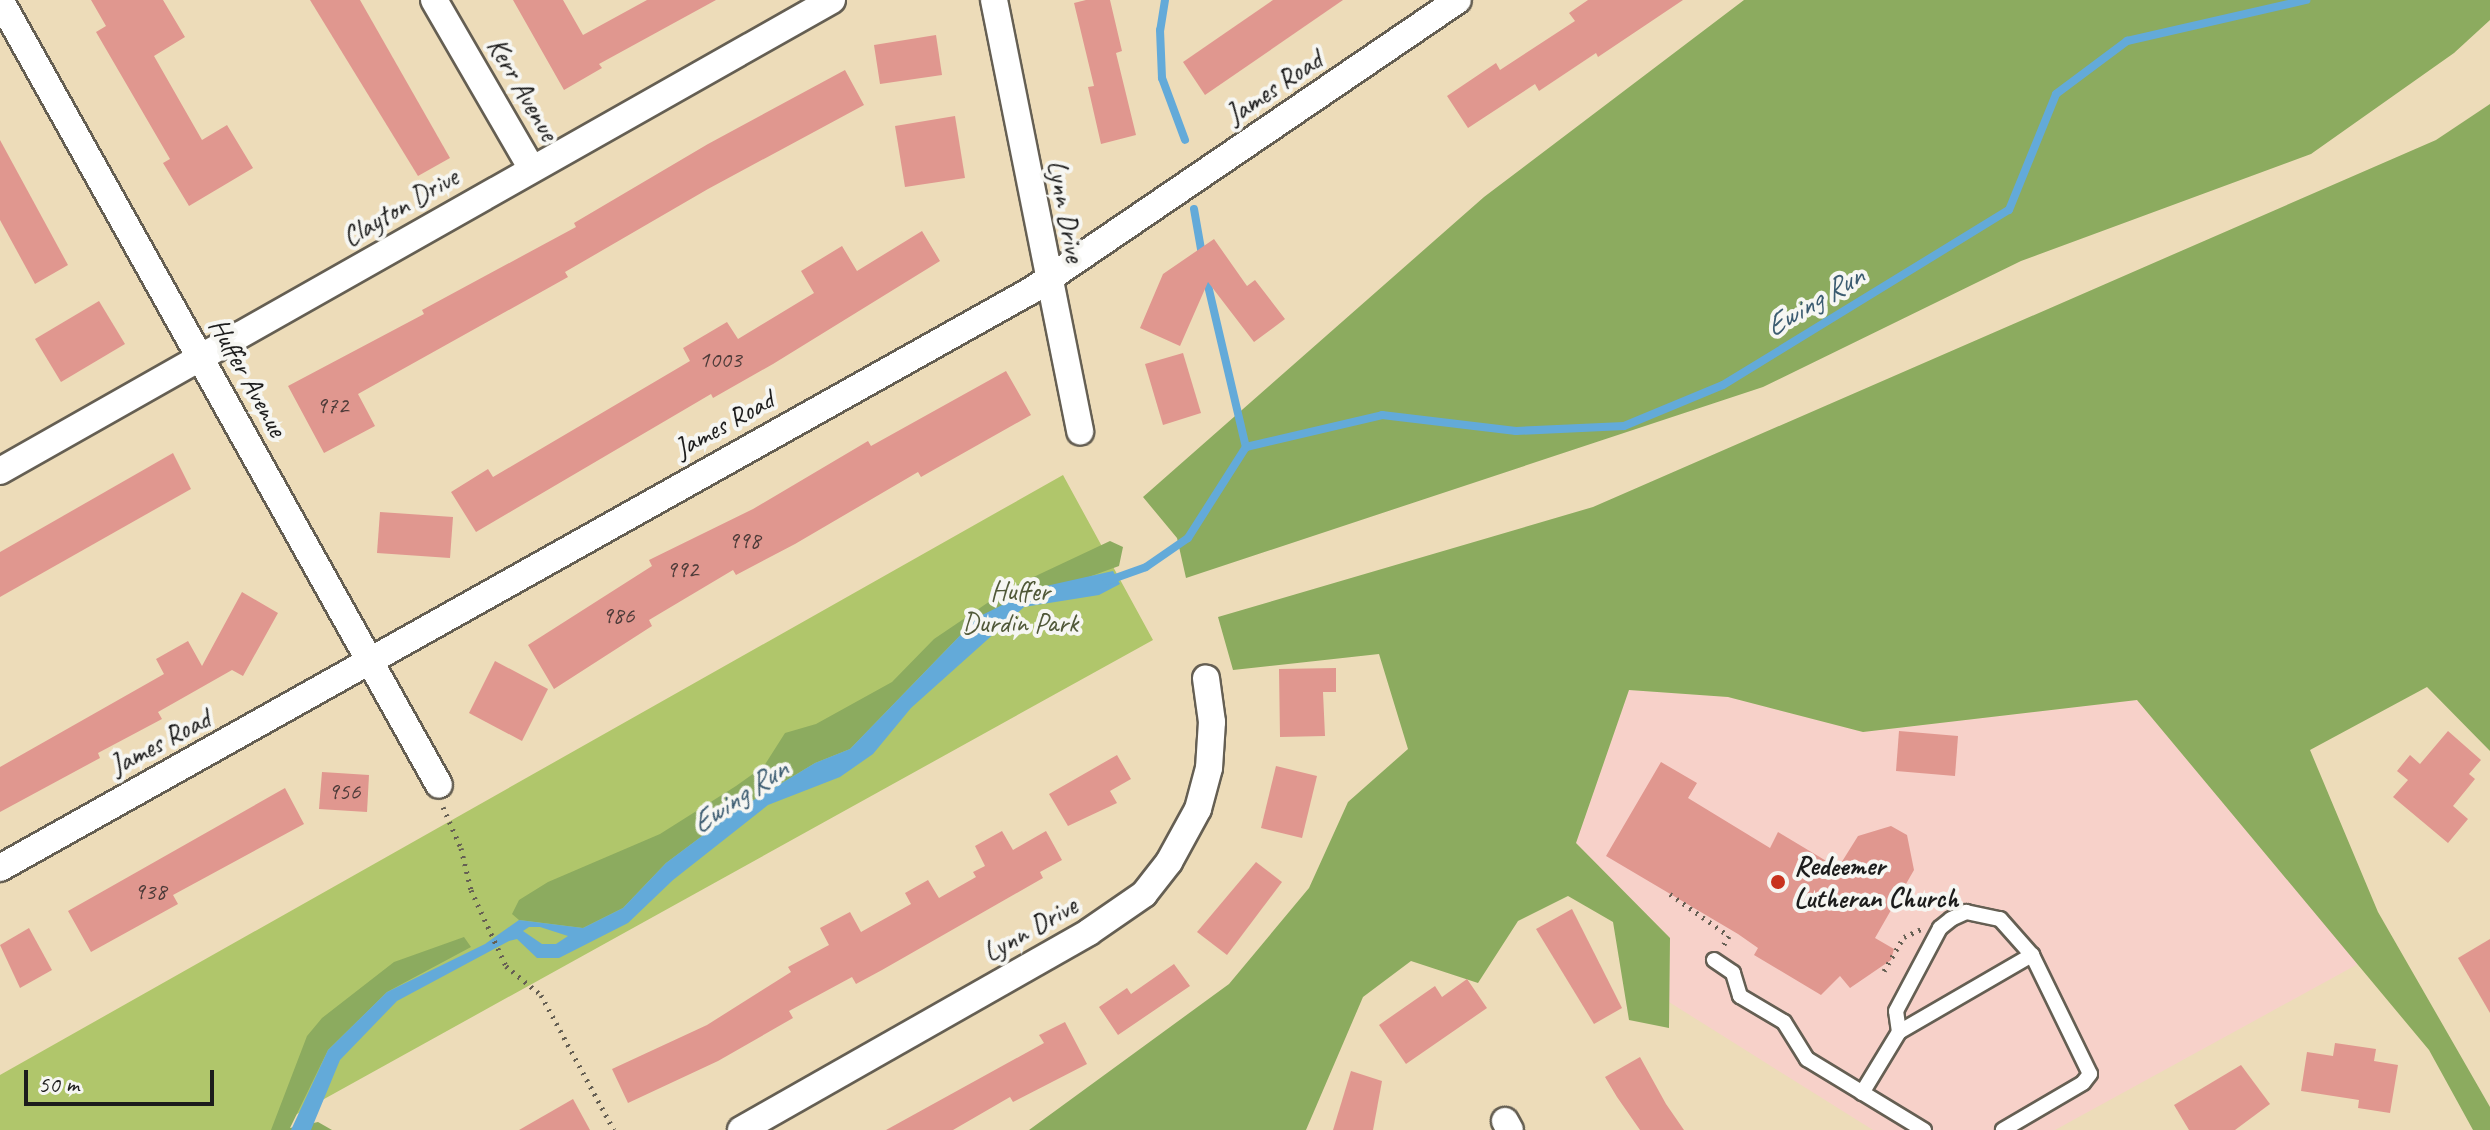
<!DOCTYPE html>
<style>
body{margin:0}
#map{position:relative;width:2490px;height:1130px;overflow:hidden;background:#eddcb9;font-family:Caveat,sans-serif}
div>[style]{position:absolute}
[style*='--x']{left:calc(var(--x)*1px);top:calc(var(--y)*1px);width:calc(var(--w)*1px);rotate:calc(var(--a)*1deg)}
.built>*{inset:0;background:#f7d1c9}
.green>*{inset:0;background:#b0c66b}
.forest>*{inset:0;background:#8cab5f}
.water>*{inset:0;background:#63aad9}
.stream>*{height:8px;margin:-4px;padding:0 4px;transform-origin:4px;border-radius:4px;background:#63aad9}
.building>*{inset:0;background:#e0978f}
.path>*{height:5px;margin-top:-2.5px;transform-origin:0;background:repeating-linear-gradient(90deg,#655f53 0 2px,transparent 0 8px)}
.roads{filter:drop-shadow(2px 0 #655f53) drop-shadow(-2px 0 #655f53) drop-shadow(0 2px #655f53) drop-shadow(0 -2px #655f53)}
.lane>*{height:14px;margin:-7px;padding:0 7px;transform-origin:7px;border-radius:7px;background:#fff}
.street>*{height:26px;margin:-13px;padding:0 13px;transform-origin:13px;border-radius:13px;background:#fff}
.dots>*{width:22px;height:22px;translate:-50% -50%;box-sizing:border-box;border:4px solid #f6f6f2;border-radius:50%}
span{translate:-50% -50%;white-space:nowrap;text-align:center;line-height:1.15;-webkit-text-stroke:8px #f6f6f2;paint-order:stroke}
.number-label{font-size:24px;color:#4d3b39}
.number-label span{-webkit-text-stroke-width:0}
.street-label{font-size:28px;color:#1c1c1c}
.park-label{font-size:28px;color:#505838}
.poi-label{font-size:28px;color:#1c1c1c;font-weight:700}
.left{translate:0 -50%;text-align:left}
.water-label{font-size:30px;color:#3c5c71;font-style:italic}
.scale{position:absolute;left:24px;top:1070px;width:190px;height:36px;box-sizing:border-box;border:4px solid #1c1c1c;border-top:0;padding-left:10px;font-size:24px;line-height:28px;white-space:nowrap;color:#1c1c1c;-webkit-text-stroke:6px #f6f6f2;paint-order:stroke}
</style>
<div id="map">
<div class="built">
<div style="clip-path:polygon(1629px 690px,1728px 697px,1863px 732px,2137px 700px,2358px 964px,2055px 1130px,1873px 1130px,1669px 1002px,1670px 938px,1576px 843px)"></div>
</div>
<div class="green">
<div style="clip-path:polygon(1063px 475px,1153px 640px,279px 1124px,285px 1130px,0 1130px,0 1075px)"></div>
</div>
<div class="forest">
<div style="clip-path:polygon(1744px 0,2490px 0,2490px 20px,2454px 53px,2311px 154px,2021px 261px,1763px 387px,1186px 578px,1177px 538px,1143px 497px,1484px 197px)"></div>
<div style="clip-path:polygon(2490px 104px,2490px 751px,2427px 687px,2310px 750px,2378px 912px,2490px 1107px,2490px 1130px,2473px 1130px,2429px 1050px,2137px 700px,1863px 732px,1728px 697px,1629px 690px,1576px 843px,1670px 938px,1669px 1028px,1629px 1020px,1613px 922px,1568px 896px,1518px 921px,1478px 983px,1411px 961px,1363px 997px,1306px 1130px,1029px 1130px,1229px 984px,1309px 888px,1348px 802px,1408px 749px,1379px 654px,1233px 670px,1218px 617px,1593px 507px,2436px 140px)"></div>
<div style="clip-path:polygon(1110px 541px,1123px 547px,1119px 566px,978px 617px,850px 749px,815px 763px,734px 812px,666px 863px,623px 908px,583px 928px,519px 920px,512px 914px,519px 900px,548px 882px,660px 834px,736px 786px,764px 766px,785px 733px,816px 724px,892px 682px,934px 639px,1008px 589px)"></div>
<div style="clip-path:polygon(464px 937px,471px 947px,387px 992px,328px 1050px,290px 1128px,318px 1122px,332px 1130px,271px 1130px,307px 1036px,322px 1018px,394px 962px)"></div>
</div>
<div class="water">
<div style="clip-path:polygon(evenodd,1113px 571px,1120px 584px,1099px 595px,1024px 607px,911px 708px,873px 754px,840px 777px,768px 805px,673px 880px,628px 923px,559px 958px,537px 958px,517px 939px,509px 941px,397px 1001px,340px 1060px,311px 1130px,291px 1130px,328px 1050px,387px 992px,485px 944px,519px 920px,583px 928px,623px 908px,666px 863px,734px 812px,815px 763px,850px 749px,978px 617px,1037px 588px,1113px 571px,529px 927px,540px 927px,568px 936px,556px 944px,542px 944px,523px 931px,529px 927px)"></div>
</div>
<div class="stream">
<div style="--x:1165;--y:0;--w:30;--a:99"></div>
<div style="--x:1160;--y:30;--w:48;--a:87.6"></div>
<div style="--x:1162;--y:78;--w:66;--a:69.6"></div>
<div style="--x:1194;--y:209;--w:47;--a:80.1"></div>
<div style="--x:1206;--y:277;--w:175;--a:76.8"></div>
<div style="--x:1107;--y:581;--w:41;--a:-19.7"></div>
<div style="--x:1146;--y:567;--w:51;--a:-34.6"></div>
<div style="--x:1188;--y:538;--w:108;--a:-57.5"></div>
<div style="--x:1246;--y:447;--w:140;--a:-13.2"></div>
<div style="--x:1382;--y:415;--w:135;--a:6.8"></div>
<div style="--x:1516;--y:431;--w:108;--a:-2.7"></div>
<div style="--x:1624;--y:426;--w:107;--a:-22.5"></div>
<div style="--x:1723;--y:385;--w:335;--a:-31.5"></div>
<div style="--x:2009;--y:210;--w:125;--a:-67.9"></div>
<div style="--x:2056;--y:94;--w:89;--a:-36.7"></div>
<div style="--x:2127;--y:41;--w:184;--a:-12.9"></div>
</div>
<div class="building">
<div style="clip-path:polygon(91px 0,163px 0,185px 37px,154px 56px,202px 140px,227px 125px,253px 168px,189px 206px,163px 163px,170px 159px,96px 32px,106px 26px)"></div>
<div style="clip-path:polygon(310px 0,360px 0,450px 158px,418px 176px)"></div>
<div style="clip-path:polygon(513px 0,563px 0,583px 35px,647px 0,716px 0,599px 64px,602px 68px,564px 90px)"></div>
<div style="clip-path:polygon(1086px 0,1110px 0,1122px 51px,1116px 53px,1136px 135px,1101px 144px,1088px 87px,1094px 86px,1074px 3px)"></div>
<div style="clip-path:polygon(1273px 0,1343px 0,1205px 95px,1183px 62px)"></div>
<div style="clip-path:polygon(1588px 0,1683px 0,1598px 57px,1596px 53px,1539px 91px,1535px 84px,1468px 128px,1447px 96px,1496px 63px,1500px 70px,1575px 21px,1569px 13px)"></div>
<div style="clip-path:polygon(936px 35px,942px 75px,880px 84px,874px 45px)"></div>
<div style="clip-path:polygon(845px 70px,864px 105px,708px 189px,565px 272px,568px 277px,358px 394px,375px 426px,324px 453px,288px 386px,424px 314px,422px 310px,576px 227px,574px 223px,708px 144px)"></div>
<div style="clip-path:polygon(955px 116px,965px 178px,905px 187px,895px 126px)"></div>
<div style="clip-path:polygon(0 140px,68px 265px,35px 284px,0 220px)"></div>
<div style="clip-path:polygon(922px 231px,940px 261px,773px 364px,713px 398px,711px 394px,476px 532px,451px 492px,488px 469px,493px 477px,690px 361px,683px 348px,727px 322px,738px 339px,814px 293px,801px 271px,842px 246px,857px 271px)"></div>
<div style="clip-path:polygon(1214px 239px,1247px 286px,1255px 280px,1285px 319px,1254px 342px,1208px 282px,1180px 346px,1140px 328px,1163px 274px)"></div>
<div style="clip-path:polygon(99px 301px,125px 344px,61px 382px,35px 339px)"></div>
<div style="clip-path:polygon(1183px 353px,1201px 413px,1163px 425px,1145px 364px)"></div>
<div style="clip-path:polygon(1006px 371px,1031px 415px,921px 477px,918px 472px,795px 544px,736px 575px,733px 570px,649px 620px,652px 626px,554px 689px,528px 645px,652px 566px,649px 560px,753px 509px,868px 441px,871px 446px)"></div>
<div style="clip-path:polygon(173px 453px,191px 489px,0 597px,0 552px)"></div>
<div style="clip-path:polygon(380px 512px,453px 517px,450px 558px,377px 553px)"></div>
<div style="clip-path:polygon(242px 592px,278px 613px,243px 676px,232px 670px,158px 712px,162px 719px,98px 753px,100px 758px,0 812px,0 767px,164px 674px,156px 659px,188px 641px,202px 666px)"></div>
<div style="clip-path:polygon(495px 661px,548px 689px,522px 741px,469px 713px)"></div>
<div style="clip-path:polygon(1336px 668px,1336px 692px,1323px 692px,1325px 736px,1280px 737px,1279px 669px)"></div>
<div style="clip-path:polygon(1899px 731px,1958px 736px,1955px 776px,1896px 771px)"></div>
<div style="clip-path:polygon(2448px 731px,2481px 760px,2469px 774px,2475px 779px,2453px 806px,2468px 819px,2448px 843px,2393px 797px,2408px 780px,2397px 771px,2410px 755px,2420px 764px)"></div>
<div style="clip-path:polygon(1117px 755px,1131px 779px,1110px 791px,1117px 803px,1068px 826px,1049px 794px)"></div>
<div style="clip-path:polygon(1661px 762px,1697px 783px,1688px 798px,1770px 848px,1778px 832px,1838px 868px,1858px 836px,1891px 826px,1907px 835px,1914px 870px,1875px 938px,1894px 949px,1891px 960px,1850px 988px,1840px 976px,1821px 995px,1754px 955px,1758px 948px,1738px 934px,1606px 856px)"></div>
<div style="clip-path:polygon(1276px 766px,1317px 776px,1302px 838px,1261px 828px)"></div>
<div style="clip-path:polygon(322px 772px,369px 775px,367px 812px,319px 809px)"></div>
<div style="clip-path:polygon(285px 788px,304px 824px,173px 895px,178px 904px,91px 952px,68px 911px)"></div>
<div style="clip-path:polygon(1002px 831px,1013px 850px,1046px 831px,1062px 860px,1040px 872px,1043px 878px,882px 970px,856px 984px,852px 977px,789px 1011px,793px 1018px,718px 1061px,628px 1103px,612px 1069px,707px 1025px,791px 972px,788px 967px,829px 945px,820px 928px,850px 912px,861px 932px,911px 904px,905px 893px,928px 880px,939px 898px,976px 877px,973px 872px,985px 866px,975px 846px)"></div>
<div style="clip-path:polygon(1256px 862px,1282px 882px,1227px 955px,1197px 932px)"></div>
<div style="clip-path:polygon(1572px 909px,1622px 1008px,1594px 1024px,1536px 929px)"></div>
<div style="clip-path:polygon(29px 928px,52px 970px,20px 988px,0 945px)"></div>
<div style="clip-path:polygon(2490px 939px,2490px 1013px,2458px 958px)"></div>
<div style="clip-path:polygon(1174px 964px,1190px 986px,1118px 1035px,1099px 1007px,1127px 988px,1131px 994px)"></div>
<div style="clip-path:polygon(1467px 979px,1487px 1008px,1406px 1064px,1379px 1025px,1435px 986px,1442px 997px)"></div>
<div style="clip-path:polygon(1065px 1022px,1087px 1064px,1013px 1102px,1010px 1097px,953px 1130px,886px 1130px,1044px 1043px,1039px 1035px)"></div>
<div style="clip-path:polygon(2335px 1043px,2376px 1049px,2374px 1061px,2398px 1065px,2390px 1113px,2358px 1108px,2359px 1100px,2301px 1091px,2307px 1052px,2333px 1056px)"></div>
<div style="clip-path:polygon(1640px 1057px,1666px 1104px,1684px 1130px,1640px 1130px,1617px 1097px,1605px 1077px)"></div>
<div style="clip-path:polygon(2241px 1065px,2270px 1104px,2235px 1130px,2189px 1130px,2174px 1105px)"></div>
<div style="clip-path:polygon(1351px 1071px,1382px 1081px,1373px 1130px,1333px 1130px)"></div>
<div style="clip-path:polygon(573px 1099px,590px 1130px,519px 1130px)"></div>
</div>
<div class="path">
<div style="--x:443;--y:807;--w:45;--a:66.3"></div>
<div style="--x:461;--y:848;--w:43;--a:76.6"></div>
<div style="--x:471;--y:890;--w:84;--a:65.3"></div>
<div style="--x:506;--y:966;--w:45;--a:39.6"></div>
<div style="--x:541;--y:995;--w:153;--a:61.6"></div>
<div style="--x:1670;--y:894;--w:72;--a:35.4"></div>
<div style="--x:1729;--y:936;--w:12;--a:121"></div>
<div style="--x:1884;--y:971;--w:39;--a:-60"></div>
<div style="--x:1904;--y:937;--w:19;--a:-25"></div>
</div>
<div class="roads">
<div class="lane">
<div style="--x:1714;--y:960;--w:23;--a:34"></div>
<div style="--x:1733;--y:973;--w:24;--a:73"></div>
<div style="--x:1740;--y:996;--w:51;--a:30.6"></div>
<div style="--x:1784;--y:1022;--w:44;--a:58.1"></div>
<div style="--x:1807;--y:1059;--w:137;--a:31.3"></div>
<div style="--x:1899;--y:1032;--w:21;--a:-98"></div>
<div style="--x:1896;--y:1011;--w:94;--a:-62.1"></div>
<div style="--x:1940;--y:928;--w:14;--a:-39"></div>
<div style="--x:1951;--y:919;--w:17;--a:-25"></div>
<div style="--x:1966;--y:912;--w:35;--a:12"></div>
<div style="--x:2000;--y:919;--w:48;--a:48.4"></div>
<div style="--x:1862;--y:1093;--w:71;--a:-58.8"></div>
<div style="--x:1899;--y:1032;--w:154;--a:-30.1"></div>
<div style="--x:2032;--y:955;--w:132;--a:64"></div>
<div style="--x:2090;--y:1074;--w:11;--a:128"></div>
<div style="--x:2083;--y:1083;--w:93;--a:149.6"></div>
</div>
<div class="street">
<div style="--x:0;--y:0;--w:899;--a:60.78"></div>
<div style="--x:434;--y:0;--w:195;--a:59.9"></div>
<div style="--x:994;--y:0;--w:440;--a:78.7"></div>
<div style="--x:0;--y:471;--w:956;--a:-29.51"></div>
<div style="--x:0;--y:868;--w:1183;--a:-29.25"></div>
<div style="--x:1032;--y:290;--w:515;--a:-34.25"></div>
<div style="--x:1505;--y:1121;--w:10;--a:61"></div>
<div style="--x:741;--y:1130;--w:400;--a:-29.6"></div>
<div style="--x:1089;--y:932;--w:67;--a:-34.6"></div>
<div style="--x:1144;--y:894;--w:41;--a:-52"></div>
<div style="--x:1169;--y:862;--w:60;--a:-61.3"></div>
<div style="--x:1198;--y:809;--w:42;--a:-75"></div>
<div style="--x:1209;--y:768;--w:46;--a:-86.3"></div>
<div style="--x:1212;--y:722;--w:44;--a:-97.8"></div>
</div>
</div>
<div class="dots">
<div style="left:1778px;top:882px;background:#c8321e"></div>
</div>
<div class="number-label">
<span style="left:720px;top:360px">1003</span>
<span style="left:332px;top:406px">972</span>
<span style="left:744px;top:541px">998</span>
<span style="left:682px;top:570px">992</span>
<span style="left:618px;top:616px">986</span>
<span style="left:344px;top:792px">956</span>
<span style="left:150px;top:892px">938</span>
</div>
<div class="street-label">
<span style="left:1274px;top:87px;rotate:-34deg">James Road</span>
<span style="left:523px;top:89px;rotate:60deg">Kerr Avenue</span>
<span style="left:400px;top:207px;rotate:-30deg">Clayton Drive</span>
<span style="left:1066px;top:211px;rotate:79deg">Lynn Drive</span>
<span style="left:248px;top:377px;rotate:61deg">Huffer Avenue</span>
<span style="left:724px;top:424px;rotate:-29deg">James Road</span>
<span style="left:160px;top:742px;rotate:-28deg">James Road</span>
<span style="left:1030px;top:929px;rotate:-30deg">Lynn Drive</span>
</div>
<div class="park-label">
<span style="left:1020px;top:607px">Huffer<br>Durdin Park</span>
</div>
<div class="poi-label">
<span class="left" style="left:1794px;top:882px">Redeemer<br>Lutheran Church</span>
</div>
<div class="water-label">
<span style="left:1814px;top:301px;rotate:-31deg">Ewing Run</span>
<span style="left:739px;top:796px;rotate:-34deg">Ewing Run</span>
</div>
<div class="scale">50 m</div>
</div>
